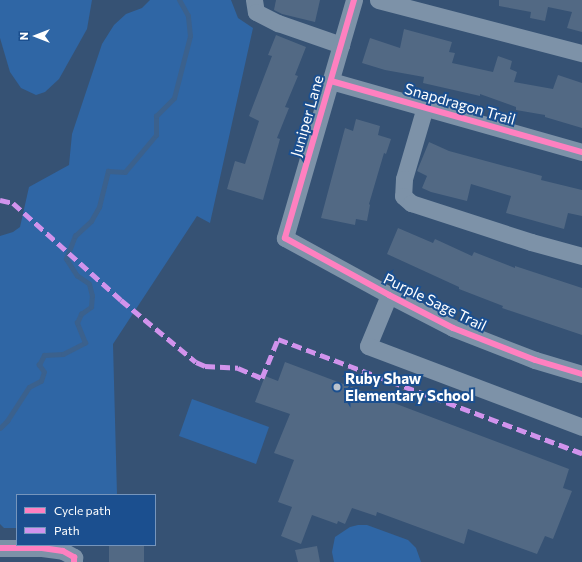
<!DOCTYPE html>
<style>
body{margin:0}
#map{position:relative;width:582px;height:562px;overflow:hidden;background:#365274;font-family:Commissioner,sans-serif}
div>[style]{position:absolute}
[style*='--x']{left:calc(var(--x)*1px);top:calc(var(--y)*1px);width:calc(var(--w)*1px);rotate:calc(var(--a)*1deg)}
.green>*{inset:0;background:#2f66a5}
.stream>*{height:4.5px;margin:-2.25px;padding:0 2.25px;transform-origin:2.25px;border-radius:2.25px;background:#3b618d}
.building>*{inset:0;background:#526984}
.minor>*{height:17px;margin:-8.5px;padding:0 8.5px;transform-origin:8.5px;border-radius:8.5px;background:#7d92a8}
.quiet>*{height:5px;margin-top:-2.5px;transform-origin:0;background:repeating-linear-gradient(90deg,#d193ec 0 10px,transparent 0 15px)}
.cycleway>*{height:6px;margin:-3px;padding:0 3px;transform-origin:3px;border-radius:3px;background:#ff80c0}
.dots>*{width:11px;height:11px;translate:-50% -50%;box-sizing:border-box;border:2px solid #1b4f8f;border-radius:50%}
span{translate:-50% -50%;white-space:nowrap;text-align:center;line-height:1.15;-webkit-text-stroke:4px #1b4f8f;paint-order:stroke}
.street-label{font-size:15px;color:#fff}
.poi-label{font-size:15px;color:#fff;font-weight:700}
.left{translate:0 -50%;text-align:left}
.legend{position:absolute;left:16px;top:494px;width:140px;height:52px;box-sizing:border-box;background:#1b4f8f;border:1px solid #7695bc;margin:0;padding:5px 7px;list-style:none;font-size:12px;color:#fff}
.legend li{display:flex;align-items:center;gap:8px;height:20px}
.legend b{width:20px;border:1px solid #7695bc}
.north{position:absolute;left:16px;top:16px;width:40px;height:40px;-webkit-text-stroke:3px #1b4f8f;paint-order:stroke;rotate:270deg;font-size:11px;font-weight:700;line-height:16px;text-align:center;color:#fff}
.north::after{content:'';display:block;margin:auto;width:14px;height:18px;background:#fff;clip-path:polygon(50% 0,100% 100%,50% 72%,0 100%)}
</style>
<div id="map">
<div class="green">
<div style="clip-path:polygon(0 0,92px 0,87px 29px,59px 79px,45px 92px,36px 95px,21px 88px,10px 72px,0 38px)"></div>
<div style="clip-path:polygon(150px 0,231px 0,238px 18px,253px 28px,210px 223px,197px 216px,113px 344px,117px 495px,17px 495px,17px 528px,4px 528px,0 524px,0 236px,13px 232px,20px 227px,29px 187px,69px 165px,72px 134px,102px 44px,114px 25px,126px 14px,142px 8px)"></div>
<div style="clip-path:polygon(192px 399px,269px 427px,256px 464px,179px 436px)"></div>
<div style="clip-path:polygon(358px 525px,367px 525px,408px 540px,416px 548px,421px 562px,334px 562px,332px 552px,335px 537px,350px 527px)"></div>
</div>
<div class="stream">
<div style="--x:0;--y:428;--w:10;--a:-45"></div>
<div style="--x:7;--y:421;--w:40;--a:-57.1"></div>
<div style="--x:29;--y:387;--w:13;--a:-27"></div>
<div style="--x:41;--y:381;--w:9;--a:-72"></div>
<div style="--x:44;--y:372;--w:9;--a:-126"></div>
<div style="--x:39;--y:365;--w:11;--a:-63"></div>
<div style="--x:44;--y:355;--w:19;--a:-3"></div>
<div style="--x:63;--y:354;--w:25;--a:-27"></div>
<div style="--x:85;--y:343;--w:22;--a:-112"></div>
<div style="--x:77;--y:323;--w:10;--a:-66"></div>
<div style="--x:81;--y:314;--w:12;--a:-35"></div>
<div style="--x:91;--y:307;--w:11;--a:-85"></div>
<div style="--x:92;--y:296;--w:12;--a:-104"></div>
<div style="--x:89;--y:284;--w:14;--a:-146"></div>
<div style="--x:77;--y:276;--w:20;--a:-123"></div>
<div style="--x:66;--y:259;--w:25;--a:-69"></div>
<div style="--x:75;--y:236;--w:22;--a:-43"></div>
<div style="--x:91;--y:221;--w:16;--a:-60"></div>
<div style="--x:99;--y:207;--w:37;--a:-76"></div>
<div style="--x:108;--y:171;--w:17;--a:3"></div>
<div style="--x:125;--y:172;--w:48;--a:-50"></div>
<div style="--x:156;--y:135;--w:19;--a:-90"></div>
<div style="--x:156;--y:116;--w:25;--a:-45"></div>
<div style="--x:174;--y:98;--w:64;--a:-75.5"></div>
<div style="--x:190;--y:36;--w:20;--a:-96"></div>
<div style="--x:188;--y:16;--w:18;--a:-119"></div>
</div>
<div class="building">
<div style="clip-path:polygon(276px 0,320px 0,315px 22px,282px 14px,274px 10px)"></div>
<div style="clip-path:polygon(499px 0,582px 0,582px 32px,567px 28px,572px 12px,548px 7px,545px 21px,530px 18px,531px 12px,499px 6px)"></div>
<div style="clip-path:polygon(404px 29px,452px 42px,449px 52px,455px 53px,452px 63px,493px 72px,498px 56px,512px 61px,510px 69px,517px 72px,514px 82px,553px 89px,558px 75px,582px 83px,582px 128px,545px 117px,545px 115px,516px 110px,516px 107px,480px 94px,480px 96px,423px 83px,424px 77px,385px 70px,362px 63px,370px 38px,400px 48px)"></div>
<div style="clip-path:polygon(276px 35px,306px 47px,295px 75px,298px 76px,285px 107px,289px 108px,277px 138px,280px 139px,263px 200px,227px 189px,235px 161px,245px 164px,259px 121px,249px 116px,272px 56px,268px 55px)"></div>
<div style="clip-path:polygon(356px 119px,380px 126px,378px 135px,391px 139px,386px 154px,384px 153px,369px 204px,370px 205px,367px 221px,356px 219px,355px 225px,321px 218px,345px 128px,353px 131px)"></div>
<div style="clip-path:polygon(429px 142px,449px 151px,542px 176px,541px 180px,582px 190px,582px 216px,568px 213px,564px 229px,506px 213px,511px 196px,471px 184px,467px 201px,431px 192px,422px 188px,427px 176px,417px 171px)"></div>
<div style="clip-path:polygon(398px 228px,433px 243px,435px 239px,472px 256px,474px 252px,515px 268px,515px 266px,582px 288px,582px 335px,502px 308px,503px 306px,459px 289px,459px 287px,387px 254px)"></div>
<div style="clip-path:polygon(285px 362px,569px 469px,563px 488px,572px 491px,553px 539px,545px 536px,537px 554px,468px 529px,464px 544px,377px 512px,376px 516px,352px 508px,345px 524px,338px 521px,337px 524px,312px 515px,301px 544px,281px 536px,292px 507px,278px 502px,294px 460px,274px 453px,290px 414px,255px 402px,265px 376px,278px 381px)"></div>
<div style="clip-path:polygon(109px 545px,144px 545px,144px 562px,109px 562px)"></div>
<div style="clip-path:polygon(317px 546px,320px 562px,298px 562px,295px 550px)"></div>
</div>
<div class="minor">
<div style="--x:254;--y:0;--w:12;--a:81"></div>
<div style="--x:256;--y:12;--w:25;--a:27"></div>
<div style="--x:278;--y:23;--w:67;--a:19.2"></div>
<div style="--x:354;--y:0;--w:248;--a:106.2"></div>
<div style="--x:285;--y:238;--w:119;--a:28.7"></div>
<div style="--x:389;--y:295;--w:72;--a:27.3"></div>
<div style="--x:453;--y:328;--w:88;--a:21.3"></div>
<div style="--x:535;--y:360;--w:49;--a:16.6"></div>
<div style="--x:378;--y:0;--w:211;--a:14.6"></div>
<div style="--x:331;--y:81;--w:261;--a:15.8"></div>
<div style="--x:425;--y:107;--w:75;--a:106.3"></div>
<div style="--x:404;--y:179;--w:17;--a:93"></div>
<div style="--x:403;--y:196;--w:11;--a:41"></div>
<div style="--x:411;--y:203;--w:126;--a:18"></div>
<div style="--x:531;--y:242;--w:53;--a:15.4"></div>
<div style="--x:389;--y:295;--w:55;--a:112.4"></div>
<div style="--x:368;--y:346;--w:229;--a:20.7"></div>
<div style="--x:0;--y:548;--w:42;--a:0"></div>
<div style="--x:42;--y:548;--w:21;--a:8"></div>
<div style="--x:63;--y:551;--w:13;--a:29"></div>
<div style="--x:74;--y:557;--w:5;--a:90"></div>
</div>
<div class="quiet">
<div style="--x:0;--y:200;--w:13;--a:13"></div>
<div style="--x:13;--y:203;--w:145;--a:41.9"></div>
<div style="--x:121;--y:300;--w:97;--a:39.6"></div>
<div style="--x:196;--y:362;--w:10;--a:24"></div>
<div style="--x:205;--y:366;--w:33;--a:3"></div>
<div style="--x:238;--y:368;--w:26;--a:23"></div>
<div style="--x:262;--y:378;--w:42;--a:-67.7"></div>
<div style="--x:278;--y:339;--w:325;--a:20.6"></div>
</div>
<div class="cycleway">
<div style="--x:354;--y:0;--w:248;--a:106.2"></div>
<div style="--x:285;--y:238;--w:119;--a:28.7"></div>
<div style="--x:389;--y:295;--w:72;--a:27.3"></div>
<div style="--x:453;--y:328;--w:88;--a:21.3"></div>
<div style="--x:535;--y:360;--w:49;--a:16.6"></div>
<div style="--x:331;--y:81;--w:261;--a:15.8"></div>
<div style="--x:0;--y:548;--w:42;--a:0"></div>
<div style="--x:42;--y:548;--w:21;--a:8"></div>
<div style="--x:63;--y:551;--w:13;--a:29"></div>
<div style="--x:74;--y:557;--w:5;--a:90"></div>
</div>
<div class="dots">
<div style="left:337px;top:387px;background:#b9c2ce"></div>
</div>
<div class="street-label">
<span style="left:460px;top:104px;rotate:16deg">Snapdragon Trail</span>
<span style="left:307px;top:116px;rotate:-74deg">Juniper Lane</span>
<span style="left:435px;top:302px;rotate:26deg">Purple Sage Trail</span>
</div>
<div class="poi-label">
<span class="left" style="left:345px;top:387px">Ruby Shaw<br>Elementary School</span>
</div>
<ul class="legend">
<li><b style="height:5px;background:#ff80c0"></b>Cycle path</li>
<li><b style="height:5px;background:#d193ec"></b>Path</li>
</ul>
<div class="north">N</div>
</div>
